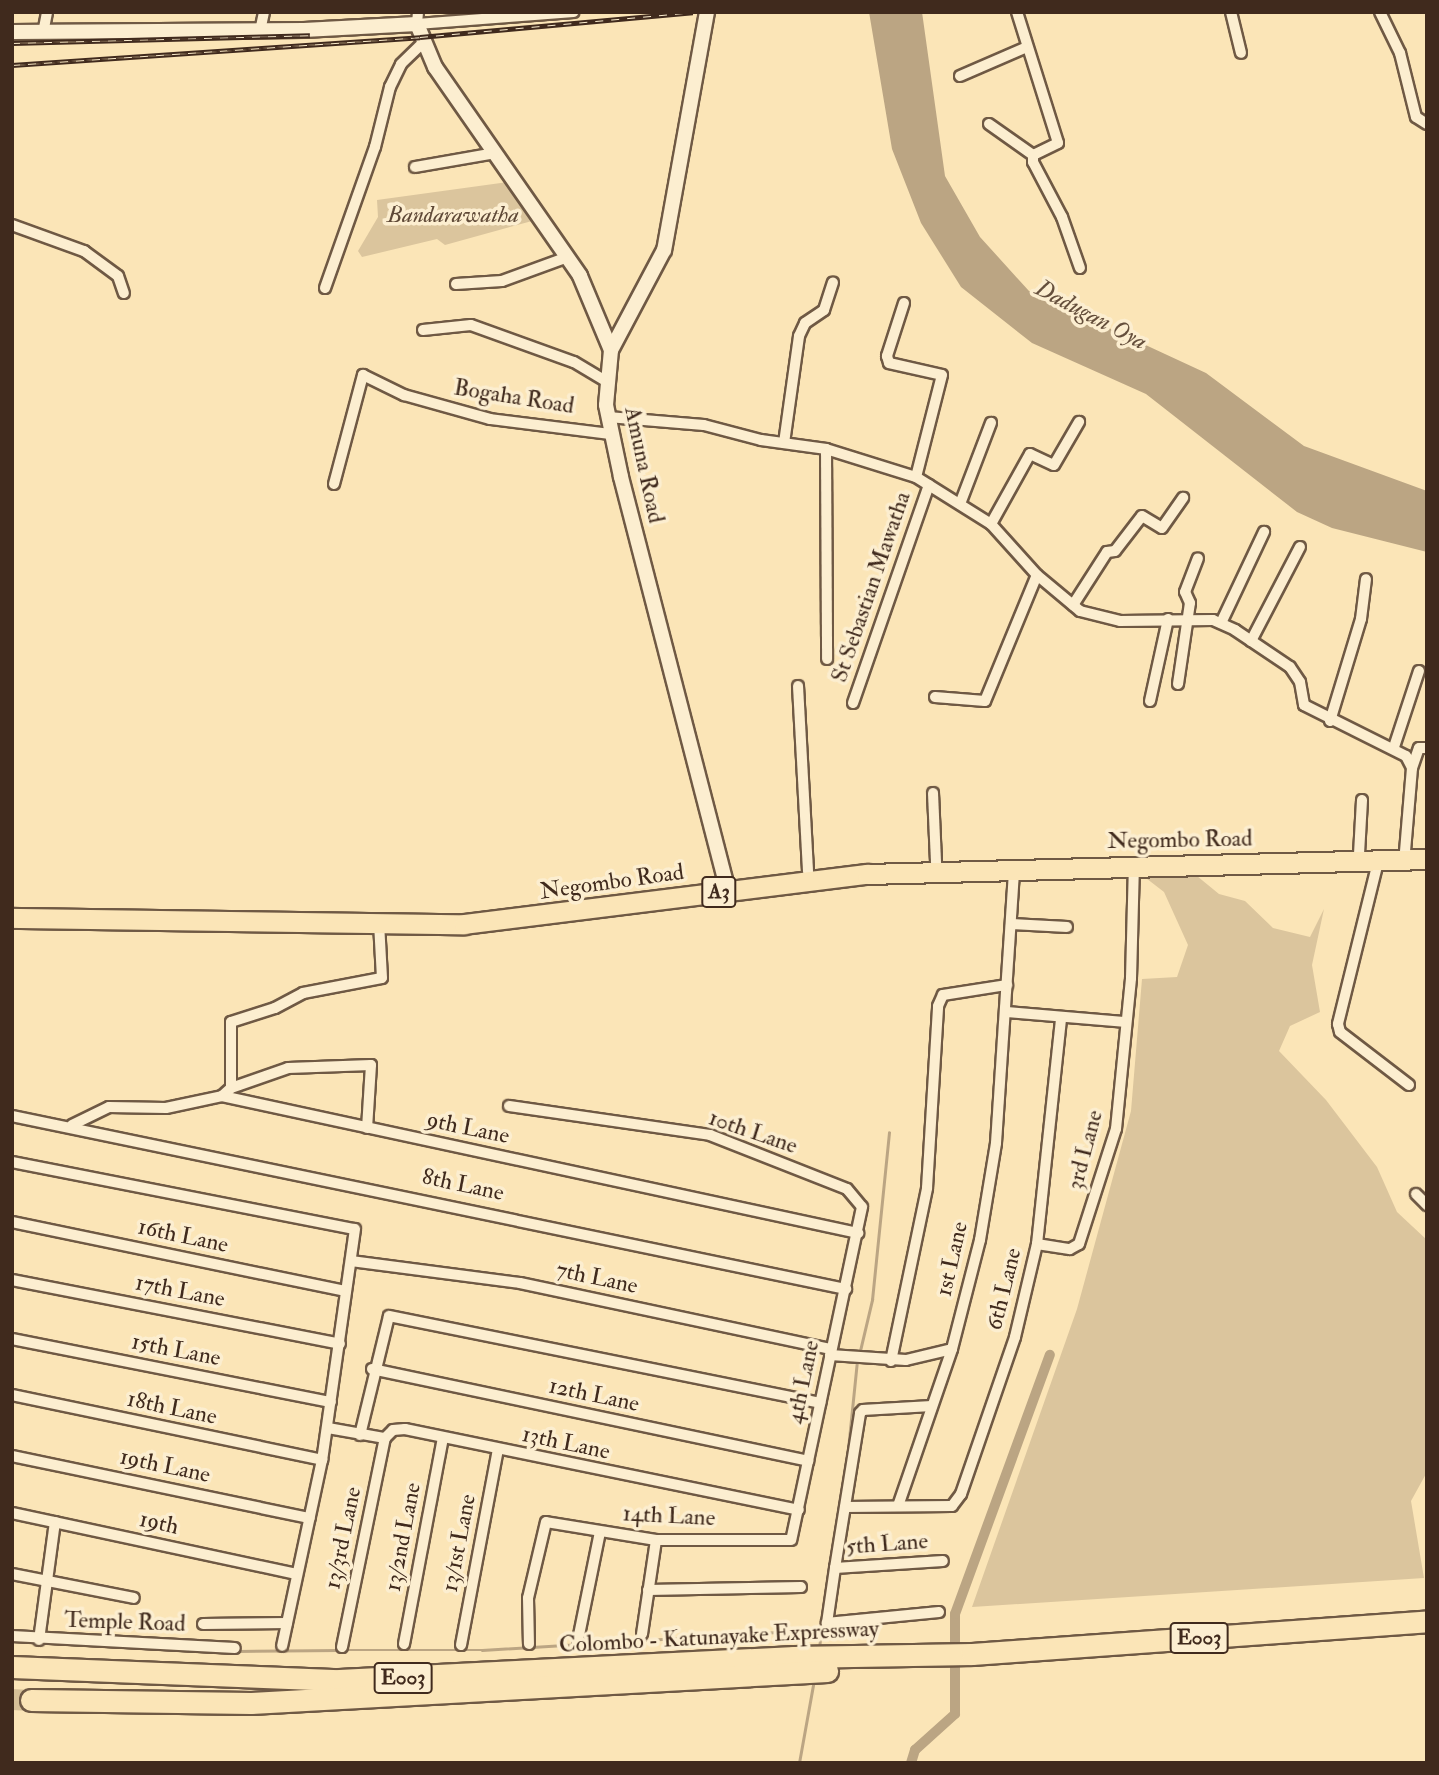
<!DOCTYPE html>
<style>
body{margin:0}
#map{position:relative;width:1439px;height:1775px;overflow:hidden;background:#fbe5b7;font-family:"IM FELL Double Pica",serif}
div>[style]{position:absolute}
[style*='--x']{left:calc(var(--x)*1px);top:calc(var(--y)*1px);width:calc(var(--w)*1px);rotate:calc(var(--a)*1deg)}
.green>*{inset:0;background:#dbc59d}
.water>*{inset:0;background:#bba583}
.stream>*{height:2.5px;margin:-1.25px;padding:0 1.25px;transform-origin:1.25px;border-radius:1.25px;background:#bba583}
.canal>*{height:10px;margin:-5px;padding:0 5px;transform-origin:5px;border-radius:5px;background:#bba583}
.motorway-tunnel>*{height:21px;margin-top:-10.5px;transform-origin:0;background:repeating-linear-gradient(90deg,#d6c098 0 21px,transparent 0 31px)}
.roads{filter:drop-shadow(2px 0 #6f5944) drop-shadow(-2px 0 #6f5944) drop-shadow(0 2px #6f5944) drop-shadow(0 -2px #6f5944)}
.minor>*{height:10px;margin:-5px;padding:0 5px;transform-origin:5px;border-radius:5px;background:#fceed0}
.tertiary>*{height:14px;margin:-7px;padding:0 7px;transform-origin:7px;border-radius:7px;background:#fceed0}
.trunk>*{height:19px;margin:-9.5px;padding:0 9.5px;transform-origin:9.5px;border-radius:9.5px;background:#fbe5b7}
.motorway>*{height:21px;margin:-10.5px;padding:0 10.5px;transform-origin:10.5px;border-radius:10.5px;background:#fbe5b7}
.rail>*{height:5px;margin-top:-2.5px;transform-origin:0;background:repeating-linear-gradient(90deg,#fceed0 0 8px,#402a1d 0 16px);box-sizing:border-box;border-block:2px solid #402a1d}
span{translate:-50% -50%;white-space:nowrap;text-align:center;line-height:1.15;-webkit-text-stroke:7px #fceed0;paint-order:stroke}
.shield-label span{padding:2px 5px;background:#fceed0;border:2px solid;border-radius:5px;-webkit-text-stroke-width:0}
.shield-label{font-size:21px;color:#402a1d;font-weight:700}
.park-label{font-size:23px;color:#5f4937;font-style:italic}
.street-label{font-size:23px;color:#402a1d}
.water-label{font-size:24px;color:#654f3c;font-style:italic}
.frame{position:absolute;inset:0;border:14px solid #402a1d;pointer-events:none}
</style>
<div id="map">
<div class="green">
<div style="clip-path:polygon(508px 182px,532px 221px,445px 245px,437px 239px,362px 257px,358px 251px,378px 217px,377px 200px)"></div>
<div style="clip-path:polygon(1142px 875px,1197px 876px,1219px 894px,1245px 901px,1273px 928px,1310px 937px,1324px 909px,1312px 965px,1320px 1012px,1290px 1026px,1279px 1051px,1326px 1100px,1377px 1167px,1397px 1212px,1427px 1240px,1427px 1472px,1411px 1501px,1424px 1578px,972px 1607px,1077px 1309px,1131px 1111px,1142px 979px,1177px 977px,1188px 945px,1164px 892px)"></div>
</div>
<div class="water">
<div style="clip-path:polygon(869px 12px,922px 12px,945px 176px,980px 237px,1029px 291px,1206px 373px,1304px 446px,1427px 491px,1427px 552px,1332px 528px,1297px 512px,1146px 394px,1032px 343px,961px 287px,921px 223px,892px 149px)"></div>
</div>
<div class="stream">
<div style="--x:859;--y:1355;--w:57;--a:-76.7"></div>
<div style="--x:872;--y:1300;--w:168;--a:-84.2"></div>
<div style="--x:847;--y:1459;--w:99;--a:-84.2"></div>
<div style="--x:52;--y:1643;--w:70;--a:3.3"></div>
<div style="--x:819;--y:1649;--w:28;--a:-84"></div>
<div style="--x:346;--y:1650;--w:136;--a:0"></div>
<div style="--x:482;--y:1650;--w:340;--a:-3.5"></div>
<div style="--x:237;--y:1651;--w:102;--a:-0.6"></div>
<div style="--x:799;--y:1763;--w:84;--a:-79.8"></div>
</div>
<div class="canal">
<div style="--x:911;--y:1763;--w:14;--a:-73"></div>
<div style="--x:915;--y:1750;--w:54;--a:-42"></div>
<div style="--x:955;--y:1714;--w:100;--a:-90"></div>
<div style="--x:955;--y:1614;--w:276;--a:-69.9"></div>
</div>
<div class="motorway-tunnel">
<div style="--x:12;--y:1699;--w:19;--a:3"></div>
</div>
<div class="roads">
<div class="minor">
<div style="--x:418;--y:12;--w:12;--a:95"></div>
<div style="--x:417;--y:24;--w:157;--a:-4.4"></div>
<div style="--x:1017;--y:12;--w:137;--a:72.6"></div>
<div style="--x:1058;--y:143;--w:28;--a:154"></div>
<div style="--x:1033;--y:155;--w:7;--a:90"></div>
<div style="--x:1033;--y:162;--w:62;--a:62.2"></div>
<div style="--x:1062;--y:217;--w:54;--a:70.6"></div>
<div style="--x:1231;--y:12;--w:42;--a:76.3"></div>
<div style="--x:1380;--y:12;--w:46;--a:64"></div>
<div style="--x:1400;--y:53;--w:66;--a:76"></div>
<div style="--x:1416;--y:117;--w:13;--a:32"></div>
<div style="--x:44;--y:28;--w:16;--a:-79"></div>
<div style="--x:260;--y:31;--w:19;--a:-78"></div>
<div style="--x:960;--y:76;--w:73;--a:-23.4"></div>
<div style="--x:989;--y:124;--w:54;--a:35.2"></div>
<div style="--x:415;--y:167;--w:81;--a:-9.9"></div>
<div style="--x:12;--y:225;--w:77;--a:19.9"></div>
<div style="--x:84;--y:251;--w:42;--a:36.3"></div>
<div style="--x:118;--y:276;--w:18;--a:71"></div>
<div style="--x:456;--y:284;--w:46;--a:-3.7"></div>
<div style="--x:502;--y:281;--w:70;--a:-20"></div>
<div style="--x:325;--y:288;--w:150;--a:-70.5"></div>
<div style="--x:375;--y:147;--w:62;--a:-76"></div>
<div style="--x:390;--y:87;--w:25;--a:-64"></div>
<div style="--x:401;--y:64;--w:30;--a:-44"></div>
<div style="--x:904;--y:303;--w:56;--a:107.8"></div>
<div style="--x:887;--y:356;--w:7;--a:74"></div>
<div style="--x:889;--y:363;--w:54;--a:12.8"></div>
<div style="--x:942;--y:375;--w:105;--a:104.3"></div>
<div style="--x:423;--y:330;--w:48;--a:-5.9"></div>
<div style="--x:471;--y:325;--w:109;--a:19.8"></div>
<div style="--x:574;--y:362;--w:39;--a:31"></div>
<div style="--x:608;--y:417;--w:96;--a:4.8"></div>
<div style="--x:704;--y:425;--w:59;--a:14.7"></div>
<div style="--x:761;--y:440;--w:66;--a:7.9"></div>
<div style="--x:826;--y:449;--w:94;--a:17.3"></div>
<div style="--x:916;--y:477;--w:89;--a:32.1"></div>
<div style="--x:991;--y:524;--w:69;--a:48"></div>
<div style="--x:1037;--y:575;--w:56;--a:39.9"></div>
<div style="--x:1080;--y:611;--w:41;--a:14"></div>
<div style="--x:1120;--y:621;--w:93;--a:-0.6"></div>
<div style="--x:1213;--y:620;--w:24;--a:24"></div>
<div style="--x:1235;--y:630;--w:66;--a:33.9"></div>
<div style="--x:1290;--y:667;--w:18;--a:56"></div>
<div style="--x:1300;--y:682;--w:23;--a:80"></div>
<div style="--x:1304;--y:705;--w:114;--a:26.6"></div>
<div style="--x:1406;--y:756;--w:13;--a:63"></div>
<div style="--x:1412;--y:768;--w:84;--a:94.8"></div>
<div style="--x:784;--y:443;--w:108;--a:-82"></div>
<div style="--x:799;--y:336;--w:14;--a:-65"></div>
<div style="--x:805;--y:323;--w:23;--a:-34"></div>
<div style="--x:824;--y:310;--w:29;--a:-72"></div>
<div style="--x:826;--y:449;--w:210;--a:89.7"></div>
<div style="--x:334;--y:484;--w:113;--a:-75.1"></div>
<div style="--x:363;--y:375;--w:46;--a:26"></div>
<div style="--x:404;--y:395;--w:89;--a:15.6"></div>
<div style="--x:490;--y:419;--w:122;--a:7.1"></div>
<div style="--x:960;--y:504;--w:87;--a:-69.1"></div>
<div style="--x:991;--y:524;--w:80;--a:-60.9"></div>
<div style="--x:1030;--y:454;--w:26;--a:25"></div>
<div style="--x:1054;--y:465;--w:50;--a:-59.8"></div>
<div style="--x:1073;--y:605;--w:63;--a:-57.3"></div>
<div style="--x:1107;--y:552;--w:8;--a:-7"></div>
<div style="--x:1115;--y:551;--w:44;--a:-52.4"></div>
<div style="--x:1142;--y:516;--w:23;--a:31"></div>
<div style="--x:1162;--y:528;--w:37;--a:-55"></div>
<div style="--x:1221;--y:623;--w:101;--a:-64.7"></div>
<div style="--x:1251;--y:641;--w:106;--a:-62.5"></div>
<div style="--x:1178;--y:684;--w:82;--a:-81.6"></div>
<div style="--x:1190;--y:603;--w:12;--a:-114"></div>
<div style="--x:1185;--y:592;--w:36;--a:-69"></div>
<div style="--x:798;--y:686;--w:186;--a:86.9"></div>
<div style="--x:935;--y:697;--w:50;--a:4.6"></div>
<div style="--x:985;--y:701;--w:136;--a:-67.6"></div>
<div style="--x:1150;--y:701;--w:84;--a:-77.6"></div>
<div style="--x:853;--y:703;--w:231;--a:-70.8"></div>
<div style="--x:1330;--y:721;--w:107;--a:-73.1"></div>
<div style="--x:1361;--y:619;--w:40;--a:-82.9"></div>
<div style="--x:1394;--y:747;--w:80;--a:-71.8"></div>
<div style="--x:1412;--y:768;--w:21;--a:-71"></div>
<div style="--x:1419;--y:748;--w:8;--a:0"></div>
<div style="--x:933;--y:793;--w:70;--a:87.5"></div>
<div style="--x:1359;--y:854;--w:54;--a:-86.8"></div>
<div style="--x:1378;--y:862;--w:167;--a:103.9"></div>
<div style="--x:1338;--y:1024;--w:8;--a:76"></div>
<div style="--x:1340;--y:1032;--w:87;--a:37.5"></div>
<div style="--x:1012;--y:924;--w:55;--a:3.1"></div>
<div style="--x:1006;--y:1012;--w:119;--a:4.8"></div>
<div style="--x:231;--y:1088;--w:60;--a:-19.3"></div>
<div style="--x:288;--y:1068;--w:83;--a:-2.1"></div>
<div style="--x:371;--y:1065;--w:63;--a:93.6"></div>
<div style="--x:222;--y:1096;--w:12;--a:-42"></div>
<div style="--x:231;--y:1088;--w:66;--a:-90"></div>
<div style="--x:231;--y:1022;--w:46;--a:-17.7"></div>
<div style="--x:275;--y:1008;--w:32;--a:-28"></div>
<div style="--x:303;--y:993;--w:80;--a:-10.8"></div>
<div style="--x:382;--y:978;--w:55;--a:-93.1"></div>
<div style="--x:509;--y:1106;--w:203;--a:8.2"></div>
<div style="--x:710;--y:1135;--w:147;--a:21.5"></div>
<div style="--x:847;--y:1189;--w:23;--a:50"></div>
<div style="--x:862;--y:1207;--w:340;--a:102"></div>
<div style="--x:791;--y:1540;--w:135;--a:180"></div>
<div style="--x:656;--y:1540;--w:111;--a:-170.7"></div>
<div style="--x:546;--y:1522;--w:78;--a:103.3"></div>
<div style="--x:528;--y:1598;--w:46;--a:88.8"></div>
<div style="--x:12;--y:1116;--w:852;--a:11.72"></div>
<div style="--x:72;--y:1125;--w:41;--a:-25.9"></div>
<div style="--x:109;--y:1107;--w:57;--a:1"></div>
<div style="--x:166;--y:1108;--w:57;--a:-12.1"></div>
<div style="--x:222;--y:1096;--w:651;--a:12.16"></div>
<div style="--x:12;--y:1162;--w:349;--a:11.1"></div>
<div style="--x:355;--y:1229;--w:233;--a:98.1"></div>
<div style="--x:322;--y:1460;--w:190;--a:102.1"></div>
<div style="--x:1416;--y:1194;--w:16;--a:45"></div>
<div style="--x:12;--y:1222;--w:340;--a:11.7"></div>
<div style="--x:1037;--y:1244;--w:33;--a:9"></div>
<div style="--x:1070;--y:1249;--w:10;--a:-29"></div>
<div style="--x:1079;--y:1244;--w:121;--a:-72.2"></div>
<div style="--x:1116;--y:1129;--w:152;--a:-84.3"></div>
<div style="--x:1131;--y:978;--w:114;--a:-88.5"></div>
<div style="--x:351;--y:1261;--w:170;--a:7.4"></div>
<div style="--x:520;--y:1283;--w:318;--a:12"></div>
<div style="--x:12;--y:1280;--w:334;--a:11"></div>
<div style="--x:12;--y:1339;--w:325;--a:11.2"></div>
<div style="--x:830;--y:1355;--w:76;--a:3.8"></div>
<div style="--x:906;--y:1360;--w:47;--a:-13.4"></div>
<div style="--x:891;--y:1361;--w:177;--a:-78.2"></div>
<div style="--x:927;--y:1188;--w:182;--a:-86.5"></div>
<div style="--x:938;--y:1006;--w:12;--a:-66"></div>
<div style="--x:943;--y:995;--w:65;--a:-8.9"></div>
<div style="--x:372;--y:1369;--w:446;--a:11.9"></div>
<div style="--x:12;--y:1395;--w:317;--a:11.8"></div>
<div style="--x:328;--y:1428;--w:58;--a:10"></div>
<div style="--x:385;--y:1438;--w:11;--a:-45"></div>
<div style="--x:393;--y:1430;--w:12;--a:-5"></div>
<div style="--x:405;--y:1429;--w:402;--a:11.6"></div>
<div style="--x:360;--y:1435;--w:122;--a:-76.3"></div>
<div style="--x:389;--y:1316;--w:440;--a:11.4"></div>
<div style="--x:12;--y:1456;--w:304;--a:11.8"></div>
<div style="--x:898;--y:1506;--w:166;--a:-71"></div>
<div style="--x:952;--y:1349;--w:113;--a:-75.6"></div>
<div style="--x:980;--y:1240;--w:98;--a:-80.6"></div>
<div style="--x:996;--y:1143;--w:275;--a:-86.2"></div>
<div style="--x:845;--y:1507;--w:107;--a:-0.5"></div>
<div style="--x:952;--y:1506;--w:15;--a:-53"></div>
<div style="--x:961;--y:1494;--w:166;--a:-71"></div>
<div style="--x:1015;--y:1337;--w:96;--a:-76.7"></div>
<div style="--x:1037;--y:1244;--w:227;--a:-83.9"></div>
<div style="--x:12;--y:1513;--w:291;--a:12.1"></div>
<div style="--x:835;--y:1568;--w:157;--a:-80.8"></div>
<div style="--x:860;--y:1413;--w:4;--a:-45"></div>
<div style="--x:863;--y:1410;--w:68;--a:-3.4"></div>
<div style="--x:12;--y:1574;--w:124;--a:11.1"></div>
<div style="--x:648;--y:1590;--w:153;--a:-1.1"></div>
<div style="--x:939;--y:1612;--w:113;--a:174.4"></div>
<div style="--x:827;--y:1623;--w:56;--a:-81.7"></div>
<div style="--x:835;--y:1568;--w:108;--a:-3.7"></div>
<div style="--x:203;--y:1624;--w:84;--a:-0.7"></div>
<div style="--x:642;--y:1634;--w:95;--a:-81.5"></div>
<div style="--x:12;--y:1636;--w:223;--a:3.1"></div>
<div style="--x:39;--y:1640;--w:119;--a:-82.3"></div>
<div style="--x:578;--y:1640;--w:110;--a:-78.5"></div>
<div style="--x:404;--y:1644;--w:210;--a:-79.3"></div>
<div style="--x:461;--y:1645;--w:198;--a:-79.3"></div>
<div style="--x:342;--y:1647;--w:213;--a:-78.4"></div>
</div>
<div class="tertiary">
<div style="--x:707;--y:12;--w:242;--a:100.2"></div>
<div style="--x:664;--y:250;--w:113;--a:117.9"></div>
<div style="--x:611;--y:350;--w:55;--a:95.2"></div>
<div style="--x:606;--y:405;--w:74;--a:78.2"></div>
<div style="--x:621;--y:477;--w:428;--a:75.5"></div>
<div style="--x:12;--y:32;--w:292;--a:-0.4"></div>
<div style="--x:304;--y:30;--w:113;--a:-3"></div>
<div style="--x:417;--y:24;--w:47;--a:67.3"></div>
<div style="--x:435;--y:67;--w:254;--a:55.2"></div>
<div style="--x:580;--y:276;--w:80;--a:67.3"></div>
</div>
<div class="trunk">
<div style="--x:12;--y:918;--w:452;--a:0.8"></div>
<div style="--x:464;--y:924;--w:406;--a:-7.1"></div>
<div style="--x:867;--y:874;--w:560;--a:-1.53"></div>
</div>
<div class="motorway">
<div style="--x:12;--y:1667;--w:327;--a:2.3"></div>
<div style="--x:339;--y:1680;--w:456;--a:-2.9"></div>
<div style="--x:794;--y:1657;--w:178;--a:-1"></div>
<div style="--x:972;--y:1654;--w:456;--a:-4.1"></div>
<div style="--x:31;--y:1700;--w:220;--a:0.8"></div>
<div style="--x:251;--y:1703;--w:577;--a:-3.18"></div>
</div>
</div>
<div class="rail">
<div style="--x:12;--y:43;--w:298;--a:-1.5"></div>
<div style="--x:12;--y:65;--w:409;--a:-3.9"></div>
<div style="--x:420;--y:37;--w:274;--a:-5.2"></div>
</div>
<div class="shield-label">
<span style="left:719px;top:892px">A3</span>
<span style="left:1199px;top:1638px">E003</span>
<span style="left:403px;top:1678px">E003</span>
</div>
<div class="park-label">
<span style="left:453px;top:215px">Bandarawatha</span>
</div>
<div class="street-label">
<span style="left:514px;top:397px;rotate:9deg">Bogaha Road</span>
<span style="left:644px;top:465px;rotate:78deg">Amuna Road</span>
<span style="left:871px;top:587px;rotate:-71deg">St Sebastian Mawatha</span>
<span style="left:1180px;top:840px;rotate:-1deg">Negombo Road</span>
<span style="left:612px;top:882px;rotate:-8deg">Negombo Road</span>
<span style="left:468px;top:1128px;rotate:12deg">9th Lane</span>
<span style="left:753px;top:1132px;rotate:19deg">10th Lane</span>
<span style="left:1085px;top:1150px;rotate:-75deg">3rd Lane</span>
<span style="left:463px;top:1185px;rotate:12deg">8th Lane</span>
<span style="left:183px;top:1236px;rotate:12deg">16th Lane</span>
<span style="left:952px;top:1259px;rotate:-77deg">1st Lane</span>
<span style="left:597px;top:1278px;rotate:12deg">7th Lane</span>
<span style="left:1004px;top:1289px;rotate:-76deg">6th Lane</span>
<span style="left:180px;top:1291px;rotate:11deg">17th Lane</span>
<span style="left:176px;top:1350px;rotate:11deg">15th Lane</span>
<span style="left:803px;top:1382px;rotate:-78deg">4th Lane</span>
<span style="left:594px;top:1395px;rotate:12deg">12th Lane</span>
<span style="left:172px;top:1408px;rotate:12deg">18th Lane</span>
<span style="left:566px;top:1443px;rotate:12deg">13th Lane</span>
<span style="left:165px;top:1466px;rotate:12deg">19th Lane</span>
<span style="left:669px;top:1516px;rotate:3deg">14th Lane</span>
<span style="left:159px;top:1523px;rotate:12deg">19th</span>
<span style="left:403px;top:1537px;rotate:-79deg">13/2nd Lane</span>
<span style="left:343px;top:1538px;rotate:-78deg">13/3rd Lane</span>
<span style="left:459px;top:1543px;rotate:-79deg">13/1st Lane</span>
<span style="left:887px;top:1544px;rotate:-4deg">5th Lane</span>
<span style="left:125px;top:1622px;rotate:2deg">Temple Road</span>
<span style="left:719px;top:1637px;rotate:-3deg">Colombo - Katunayake Expressway</span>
</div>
<div class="water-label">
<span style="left:1091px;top:315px;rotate:28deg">Dadugan Oya</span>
</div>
<div class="frame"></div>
</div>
